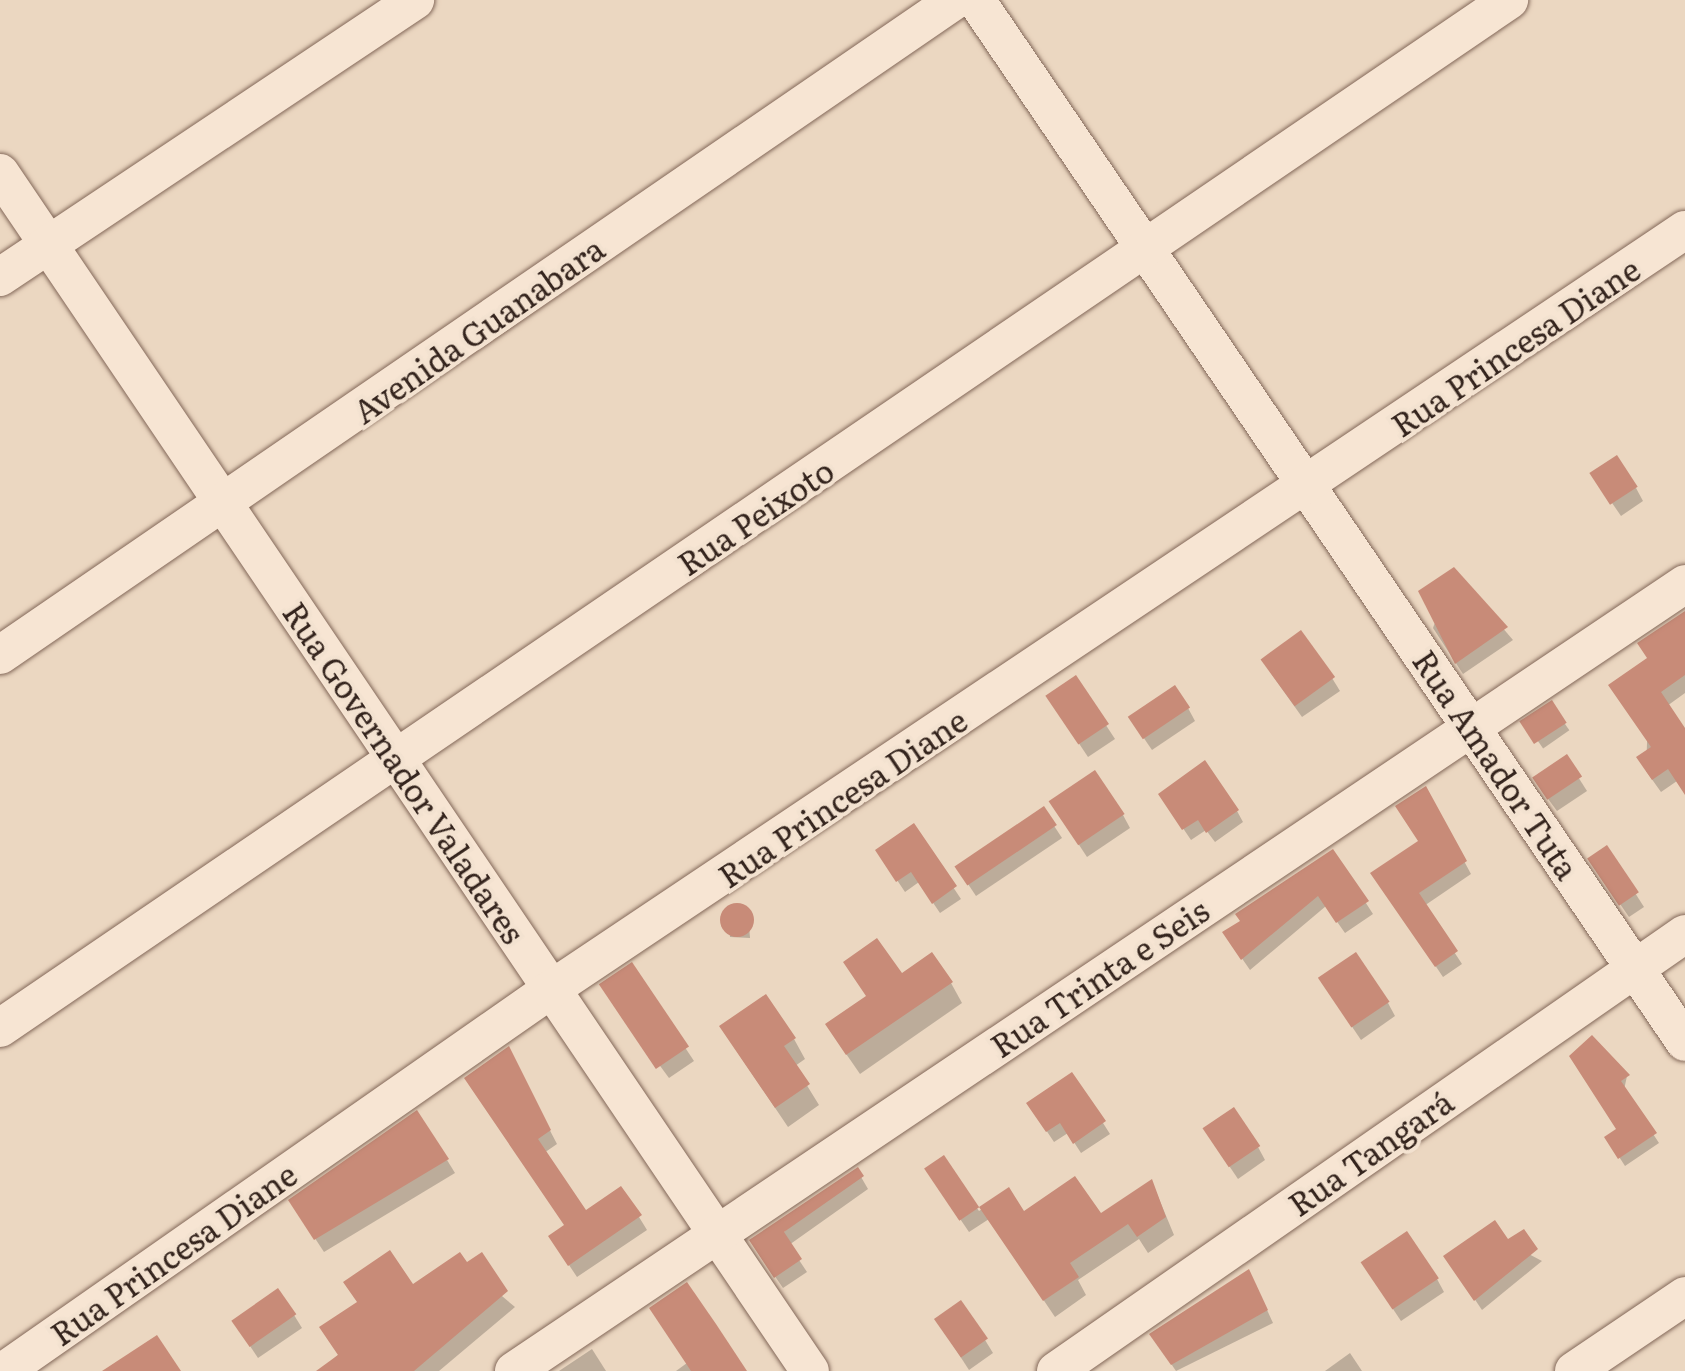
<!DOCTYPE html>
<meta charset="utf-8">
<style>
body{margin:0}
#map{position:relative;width:1685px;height:1371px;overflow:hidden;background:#ebd7c1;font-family:Literata,serif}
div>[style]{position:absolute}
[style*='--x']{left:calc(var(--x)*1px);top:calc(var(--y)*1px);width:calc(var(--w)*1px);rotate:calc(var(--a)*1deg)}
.shadow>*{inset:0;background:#0003;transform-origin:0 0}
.building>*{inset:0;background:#c88b78;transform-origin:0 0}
.round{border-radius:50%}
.roads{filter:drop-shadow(0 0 2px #836859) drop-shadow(0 0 2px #836859)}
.minor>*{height:38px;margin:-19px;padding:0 19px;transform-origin:19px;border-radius:19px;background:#f7e5d3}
span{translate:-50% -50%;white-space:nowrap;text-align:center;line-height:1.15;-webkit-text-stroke:8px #f3e2d0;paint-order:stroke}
.street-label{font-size:32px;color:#34241d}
</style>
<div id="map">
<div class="shadow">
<i style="clip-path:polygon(1601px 487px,1636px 488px,1643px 501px,1621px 516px)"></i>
<i style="clip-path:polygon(1453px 570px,1513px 640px,1463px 674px,1433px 628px)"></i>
<i style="clip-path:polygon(1685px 612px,1685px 693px,1667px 706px,1685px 733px,1685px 793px,1677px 781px,1661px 792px,1646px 771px,1650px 659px)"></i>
<i style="clip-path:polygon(1270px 672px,1332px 678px,1340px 691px,1302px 717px)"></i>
<i style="clip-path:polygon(1075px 678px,1115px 739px,1088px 757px,1056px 709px)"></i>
<i style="left:1551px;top:704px;width:32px;height:32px;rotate:55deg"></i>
<i style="clip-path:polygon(1188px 708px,1195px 721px,1152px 750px,1139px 731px)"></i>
<i style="clip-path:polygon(1566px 758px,1587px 791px,1557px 811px,1543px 792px)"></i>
<i style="clip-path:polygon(1425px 789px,1471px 874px,1424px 906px,1462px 964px,1443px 977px,1381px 885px,1421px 842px)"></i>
<i style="clip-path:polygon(1168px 806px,1237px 811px,1243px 822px,1215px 842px,1206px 830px,1191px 840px)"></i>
<i style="clip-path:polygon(1043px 809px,1062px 838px,976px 896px,964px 878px)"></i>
<i style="clip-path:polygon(1123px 815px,1130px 828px,1087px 857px,1060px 816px)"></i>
<i style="clip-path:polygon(913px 827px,961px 899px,940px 913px,919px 882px,905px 892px,885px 862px)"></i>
<i style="clip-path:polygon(1607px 849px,1644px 907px,1629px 917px,1598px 872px)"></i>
<i style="clip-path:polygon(1333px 852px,1373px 914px,1345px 933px,1326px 906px,1250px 970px,1232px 944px)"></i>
<i style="clip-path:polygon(728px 909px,748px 911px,750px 938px,730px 937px)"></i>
<i style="clip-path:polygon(631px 966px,694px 1061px,669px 1078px,610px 998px)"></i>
<i style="clip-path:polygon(901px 977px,951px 983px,962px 1003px,860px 1074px,840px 1045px)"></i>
<i style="clip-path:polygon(1328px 991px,1388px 1003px,1395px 1016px,1361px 1040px)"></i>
<i style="clip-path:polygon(794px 1039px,805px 1059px,795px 1066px,819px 1105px,788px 1127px,734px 1047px)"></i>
<i style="clip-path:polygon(508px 1050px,557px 1144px,544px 1153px,585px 1214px,639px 1217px,647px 1230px,577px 1277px,559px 1250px,566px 1227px)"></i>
<i style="clip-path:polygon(1577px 1066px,1627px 1076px,1624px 1090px,1659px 1143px,1625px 1166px,1607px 1138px,1619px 1130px)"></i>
<i style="clip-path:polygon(1036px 1115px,1103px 1123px,1110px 1134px,1081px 1153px,1068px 1133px,1054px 1142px)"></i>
<i style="clip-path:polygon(1213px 1142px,1258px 1147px,1265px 1160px,1238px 1179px)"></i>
<i style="clip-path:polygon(943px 1159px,979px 1211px,1008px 1191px,1024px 1214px,1100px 1217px,1152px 1182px,1174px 1235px,1148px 1253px,1139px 1239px,1078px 1280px,1086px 1295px,1055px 1317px,989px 1219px,969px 1232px,935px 1182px)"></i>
<i style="clip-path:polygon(447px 1160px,455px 1173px,324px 1252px,299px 1214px)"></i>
<i style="clip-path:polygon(857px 1170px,868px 1189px,789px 1245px,807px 1272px,783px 1288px,759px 1253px)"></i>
<i style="clip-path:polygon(1508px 1243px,1542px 1261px,1482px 1310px,1453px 1267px)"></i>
<i style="clip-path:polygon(466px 1266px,515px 1307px,439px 1371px,320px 1371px,412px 1288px)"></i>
<i style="clip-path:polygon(1371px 1276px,1437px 1279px,1444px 1292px,1401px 1321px)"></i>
<i style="clip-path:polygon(1255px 1284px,1273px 1323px,1176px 1371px,1159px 1346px)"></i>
<i style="clip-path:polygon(294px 1315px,302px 1328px,258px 1358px,242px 1334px)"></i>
<i style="clip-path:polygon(945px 1333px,985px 1340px,993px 1353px,969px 1370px)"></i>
<i style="clip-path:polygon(592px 1349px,606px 1371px,559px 1371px)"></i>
<i style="clip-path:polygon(1350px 1353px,1362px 1371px,1325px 1371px)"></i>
<i style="clip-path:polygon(687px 1363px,744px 1371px,676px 1371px)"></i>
</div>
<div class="building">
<i style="left:1617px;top:455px;width:38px;height:33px;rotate:57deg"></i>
<i style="clip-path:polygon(1454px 567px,1508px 627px,1455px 664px,1418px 591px)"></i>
<i style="clip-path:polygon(1685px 611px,1685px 675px,1661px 692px,1685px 728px,1685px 795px,1668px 769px,1652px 780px,1636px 757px,1651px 747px,1608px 685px,1647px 658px,1637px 643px)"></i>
<i style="left:1301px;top:630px;width:58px;height:50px;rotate:54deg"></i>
<i style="left:1076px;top:675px;width:59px;height:37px;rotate:56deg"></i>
<i style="left:1175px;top:685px;width:27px;height:57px;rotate:56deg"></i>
<i style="left:1552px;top:700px;width:27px;height:39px;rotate:57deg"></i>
<i style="left:1567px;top:754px;width:27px;height:42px;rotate:56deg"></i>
<i style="clip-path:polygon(1205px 760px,1239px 810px,1206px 833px,1198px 820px,1182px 830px,1158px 794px)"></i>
<i style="left:1095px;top:770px;width:53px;height:56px;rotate:56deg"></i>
<i style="clip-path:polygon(1426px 786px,1467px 861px,1419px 893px,1458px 951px,1435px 967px,1370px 873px,1418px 841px,1395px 806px)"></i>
<i style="left:1044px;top:806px;width:23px;height:108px;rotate:56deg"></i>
<i style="clip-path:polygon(914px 823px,957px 886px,932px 904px,911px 872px,896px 882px,875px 850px)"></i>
<i style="left:1607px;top:845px;width:57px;height:24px;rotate:56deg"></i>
<i style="clip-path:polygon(1333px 849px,1369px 901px,1336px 923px,1318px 896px,1241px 960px,1222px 932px,1240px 921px,1235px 914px)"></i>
<i class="round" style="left:720px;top:903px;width:34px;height:34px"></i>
<i style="clip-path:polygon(877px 938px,902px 973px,932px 952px,953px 982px,846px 1055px,825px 1024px,866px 996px,843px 962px)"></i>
<i style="left:1356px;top:952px;width:60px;height:46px;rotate:56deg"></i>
<i style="left:632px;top:962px;width:102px;height:40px;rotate:56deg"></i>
<i style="clip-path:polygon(766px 994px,796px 1038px,784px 1046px,810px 1084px,775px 1108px,719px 1026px)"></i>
<i style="clip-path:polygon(1592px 1035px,1630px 1075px,1621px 1081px,1657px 1133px,1618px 1159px,1604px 1137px,1616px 1129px,1569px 1056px)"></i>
<i style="clip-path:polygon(509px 1046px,551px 1130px,538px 1139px,586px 1210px,621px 1186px,642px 1215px,568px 1266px,548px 1236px,564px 1225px,464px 1078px)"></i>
<i style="clip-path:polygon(1072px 1072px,1106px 1121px,1073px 1144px,1060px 1123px,1046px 1132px,1026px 1103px)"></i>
<i style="left:1234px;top:1107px;width:47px;height:38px;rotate:56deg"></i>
<i style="clip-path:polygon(417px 1110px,449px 1159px,314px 1240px,288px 1200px)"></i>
<i style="left:944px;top:1155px;width:63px;height:24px;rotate:56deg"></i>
<i style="clip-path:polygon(858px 1167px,864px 1176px,784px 1232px,802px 1259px,774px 1278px,749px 1240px)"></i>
<i style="clip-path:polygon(1075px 1176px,1101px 1213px,1152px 1179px,1166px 1217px,1137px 1237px,1128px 1224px,1070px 1263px,1079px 1277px,1043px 1301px,979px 1207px,1009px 1187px,1024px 1211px)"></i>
<i style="clip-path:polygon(1495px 1220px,1508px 1239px,1524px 1229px,1538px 1249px,1474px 1301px,1443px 1256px)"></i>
<i style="left:1407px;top:1231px;width:57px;height:56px;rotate:56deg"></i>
<i style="clip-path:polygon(390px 1250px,413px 1284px,460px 1252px,467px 1262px,482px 1252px,508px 1291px,414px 1371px,316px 1371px,338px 1355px,319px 1327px,357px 1302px,343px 1282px)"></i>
<i style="clip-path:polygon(1249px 1269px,1268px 1310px,1171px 1365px,1149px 1334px)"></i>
<i style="clip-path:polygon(687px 1282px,716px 1324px,747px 1371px,691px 1371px,649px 1308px)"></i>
<i style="left:278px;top:1288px;width:32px;height:57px;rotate:55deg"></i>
<i style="left:961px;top:1300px;width:47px;height:33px;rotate:55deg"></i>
<i style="clip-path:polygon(157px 1335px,181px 1371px,102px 1371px)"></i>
</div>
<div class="roads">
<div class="minor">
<i style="--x:976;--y:0;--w:1260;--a:55.77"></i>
<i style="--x:0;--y:173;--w:1446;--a:55.94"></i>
<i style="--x:0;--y:277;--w:499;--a:-33.7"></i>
<i style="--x:0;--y:655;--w:1158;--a:-34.44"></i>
<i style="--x:0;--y:1028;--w:1826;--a:-34.26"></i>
<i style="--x:4;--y:1371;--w:666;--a:-34.91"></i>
<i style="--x:550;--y:990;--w:1366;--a:-33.81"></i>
<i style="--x:514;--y:1371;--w:1411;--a:-33.9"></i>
<i style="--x:1056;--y:1371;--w:766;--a:-34.79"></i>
<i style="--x:1574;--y:1371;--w:134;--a:-34"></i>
</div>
</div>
<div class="street-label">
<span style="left:478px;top:329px;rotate:-35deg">Avenida Guanabara</span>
<span style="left:1515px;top:346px;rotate:-34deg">Rua Princesa Diane</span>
<span style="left:755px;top:516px;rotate:-34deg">Rua Peixoto</span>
<span style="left:1497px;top:764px;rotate:56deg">Rua Amador Tuta</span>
<span style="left:405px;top:772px;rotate:56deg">Rua Governador Valadares</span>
<span style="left:842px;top:797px;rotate:-34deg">Rua Princesa Diane</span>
<span style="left:1099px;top:977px;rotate:-34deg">Rua Trinta e Seis</span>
<span style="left:1370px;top:1152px;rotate:-35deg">Rua Tangará</span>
<span style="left:173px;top:1253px;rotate:-35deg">Rua Princesa Diane</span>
</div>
</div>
